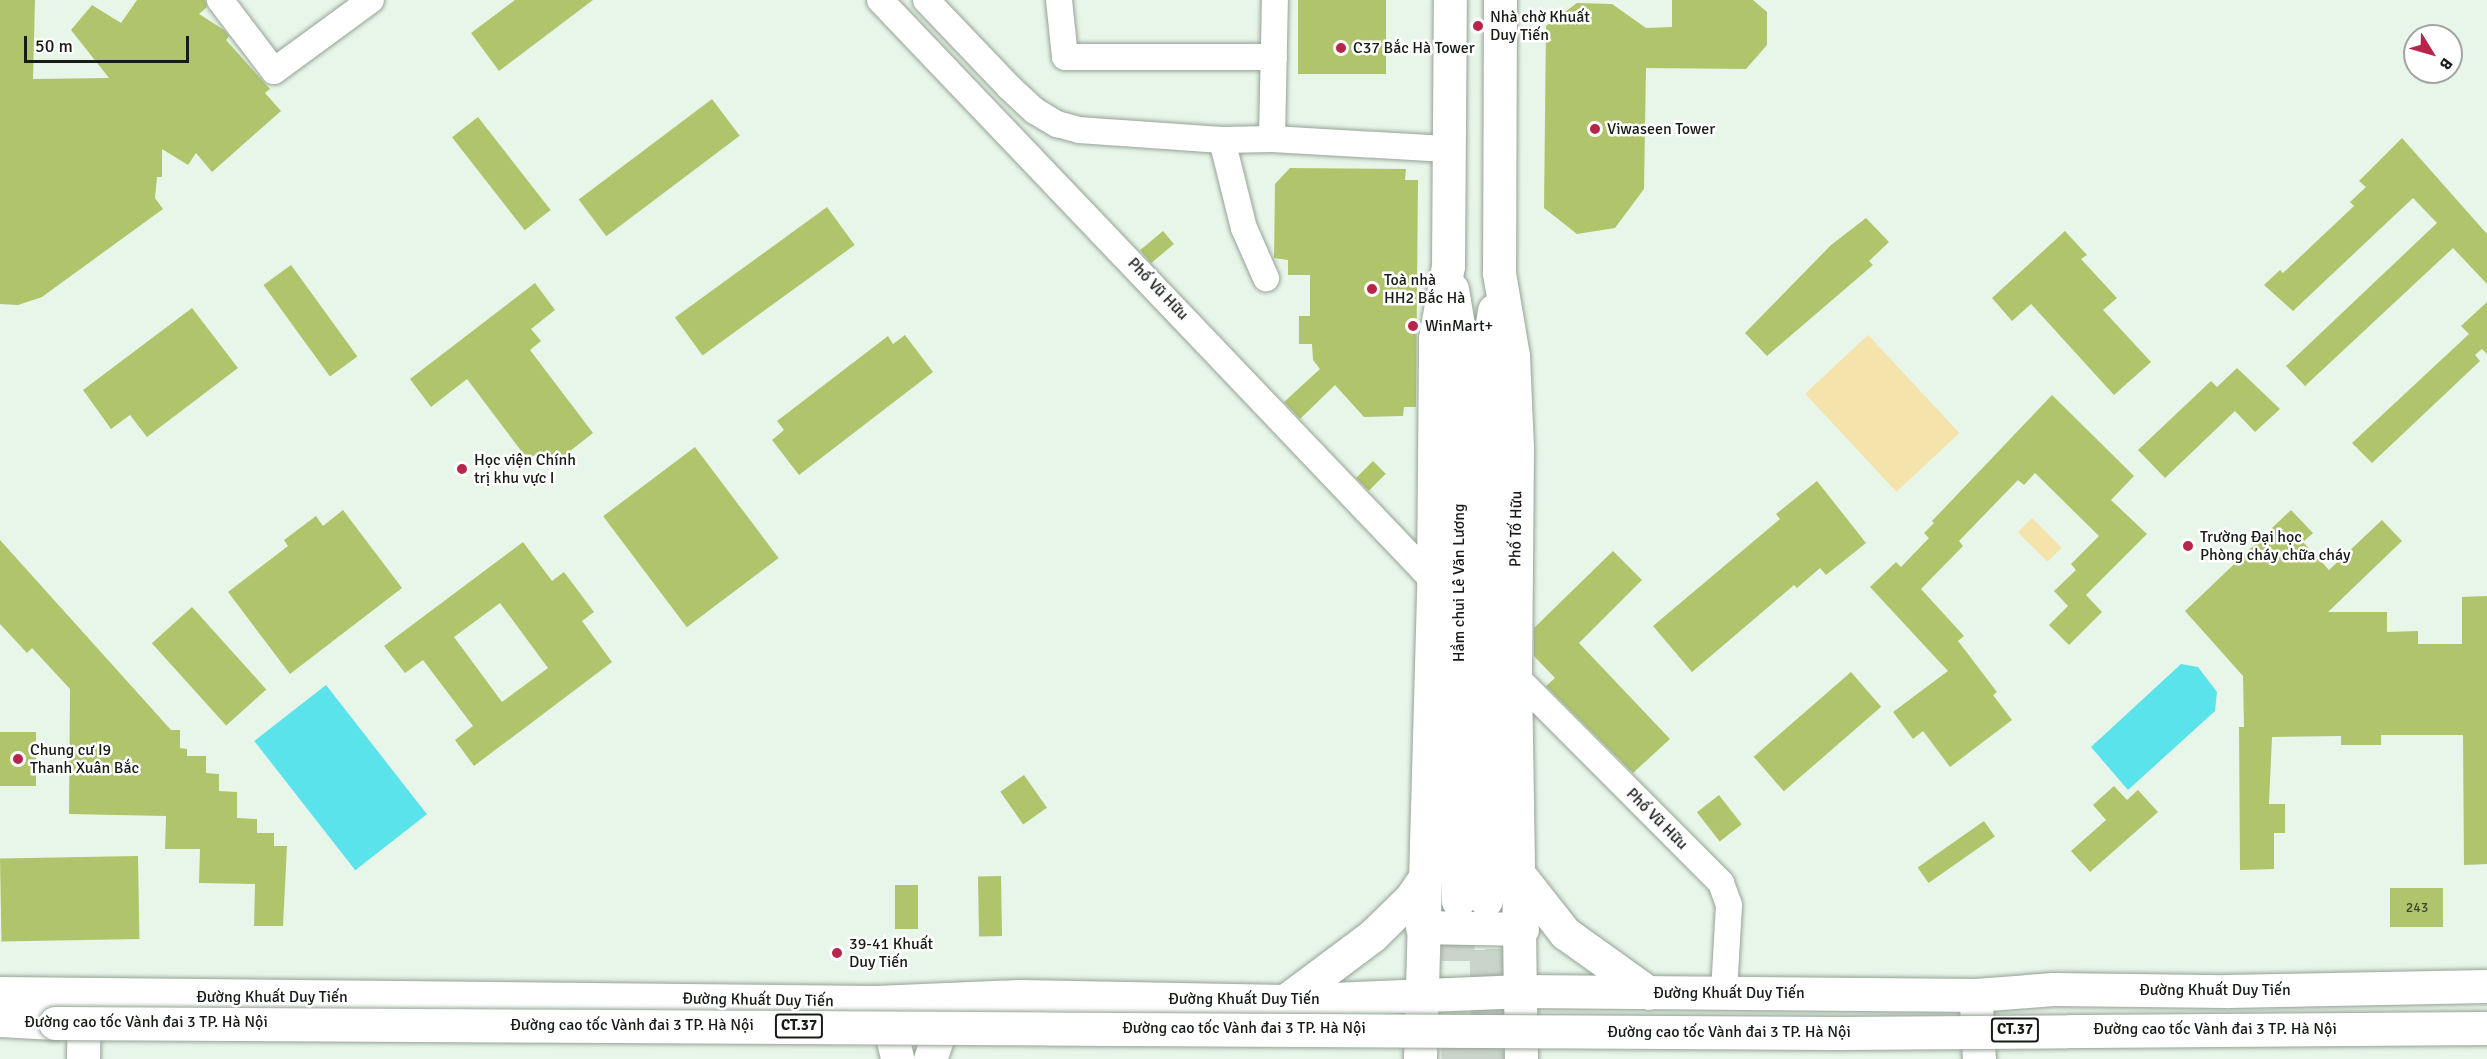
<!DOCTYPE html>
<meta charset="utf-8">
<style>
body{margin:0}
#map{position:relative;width:2487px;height:1059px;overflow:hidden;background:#e8f6e9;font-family:Signika,sans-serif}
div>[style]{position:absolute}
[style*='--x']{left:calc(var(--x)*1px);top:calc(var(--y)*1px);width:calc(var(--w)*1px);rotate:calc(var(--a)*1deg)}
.green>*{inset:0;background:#f4e3aa;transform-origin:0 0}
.water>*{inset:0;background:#5ae3ea;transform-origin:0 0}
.building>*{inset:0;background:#b0c56b;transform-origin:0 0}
.primary-tunnel>*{height:33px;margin-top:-16.5px;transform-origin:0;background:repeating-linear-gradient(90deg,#c9d5ca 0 33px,transparent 0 49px)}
.roads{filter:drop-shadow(0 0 2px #95a296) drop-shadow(0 0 2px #95a296)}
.street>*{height:26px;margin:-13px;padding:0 13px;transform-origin:13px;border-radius:13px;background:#fff}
.primary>*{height:33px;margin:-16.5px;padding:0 16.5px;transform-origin:16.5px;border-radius:16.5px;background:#fff}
.highway>*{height:33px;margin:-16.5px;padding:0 16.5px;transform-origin:16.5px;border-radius:16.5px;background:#fff}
.bridges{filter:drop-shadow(0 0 2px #95a296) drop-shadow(0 0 2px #95a296)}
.highway-bridge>*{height:33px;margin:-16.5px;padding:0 16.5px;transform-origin:16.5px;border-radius:16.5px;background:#fff}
.dots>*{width:16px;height:16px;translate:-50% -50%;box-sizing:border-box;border:3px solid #fff;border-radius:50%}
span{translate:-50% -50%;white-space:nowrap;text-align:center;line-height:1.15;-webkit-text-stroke:5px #fff;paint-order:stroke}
.number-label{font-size:14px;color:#3d462c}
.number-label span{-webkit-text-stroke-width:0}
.shield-label span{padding:2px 4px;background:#fff;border:2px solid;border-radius:4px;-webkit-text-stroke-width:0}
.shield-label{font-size:15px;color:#171c17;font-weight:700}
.poi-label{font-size:16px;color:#171c17}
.left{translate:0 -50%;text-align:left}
.street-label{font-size:16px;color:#171c17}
.north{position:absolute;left:2403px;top:24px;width:60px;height:60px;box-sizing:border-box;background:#fff;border:2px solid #a2a4a2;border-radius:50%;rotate:127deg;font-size:16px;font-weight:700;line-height:24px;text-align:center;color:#171c17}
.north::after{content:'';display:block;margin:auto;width:21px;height:27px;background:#b7264a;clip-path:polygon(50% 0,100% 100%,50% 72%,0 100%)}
.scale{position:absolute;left:24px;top:36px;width:165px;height:27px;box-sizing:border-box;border:3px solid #171c17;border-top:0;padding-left:8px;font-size:18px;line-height:21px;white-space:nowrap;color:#171c17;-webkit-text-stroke:4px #fff;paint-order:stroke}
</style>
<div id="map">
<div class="green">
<i style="left:1868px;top:335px;width:134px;height:86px;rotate:47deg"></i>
<i style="left:2032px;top:518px;width:42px;height:20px;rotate:45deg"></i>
</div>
<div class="water">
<i style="clip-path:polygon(2181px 664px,2198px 667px,2217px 692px,2215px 711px,2128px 790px,2091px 747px)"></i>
<i style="left:326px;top:685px;width:164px;height:91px;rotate:52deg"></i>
</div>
<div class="building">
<i style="clip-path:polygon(0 0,35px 0,33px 79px,109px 78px,71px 30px,92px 5px,121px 23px,137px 0,205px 0,207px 7px,199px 14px,224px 30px,229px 36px,226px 40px,270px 89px,265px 93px,281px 111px,212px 172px,196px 153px,188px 165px,162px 149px,162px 177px,157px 177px,155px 198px,163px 209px,42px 297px,18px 305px,0 304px)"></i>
<i style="clip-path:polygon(515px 0,593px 0,499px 71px,471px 33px)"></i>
<i style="left:1298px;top:0;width:88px;height:74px"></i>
<i style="clip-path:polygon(1672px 0,1753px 0,1767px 12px,1767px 45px,1746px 69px,1646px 68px,1644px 189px,1615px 228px,1577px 234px,1544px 208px,1546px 26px,1577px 3px,1612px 4px,1646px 28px,1672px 27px)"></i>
<i style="left:712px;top:99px;width:46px;height:167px;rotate:53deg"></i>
<i style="left:478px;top:117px;width:118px;height:33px;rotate:52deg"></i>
<i style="clip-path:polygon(2402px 138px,2487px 234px,2487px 284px,2453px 248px,2305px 386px,2286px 366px,2437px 223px,2413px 198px,2293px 311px,2264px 285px,2280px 270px,2283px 273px,2354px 206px,2350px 202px,2366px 187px,2359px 181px)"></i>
<i style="clip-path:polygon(1290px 168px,1406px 169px,1405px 180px,1418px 180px,1416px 407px,1404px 407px,1403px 416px,1364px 417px,1335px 385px,1300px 419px,1284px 402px,1320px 369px,1313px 360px,1312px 344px,1299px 344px,1299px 316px,1310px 316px,1310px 275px,1288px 275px,1288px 260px,1274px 258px,1275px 184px)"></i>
<i style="left:827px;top:207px;width:47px;height:188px;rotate:54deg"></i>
<i style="clip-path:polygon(1866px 218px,1889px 242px,1869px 261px,1873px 265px,1767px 356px,1745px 333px,1831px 245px)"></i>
<i style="left:1163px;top:231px;width:17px;height:30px;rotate:50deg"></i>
<i style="clip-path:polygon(2065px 231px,2087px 255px,2081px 259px,2117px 298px,2103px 310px,2151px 362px,2114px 395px,2031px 304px,2012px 321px,1992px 298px)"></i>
<i style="left:291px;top:265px;width:113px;height:34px;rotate:54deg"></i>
<i style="clip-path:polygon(535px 283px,555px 310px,531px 329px,541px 341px,530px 350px,593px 433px,551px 466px,540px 451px,528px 460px,467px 379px,431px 407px,410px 379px)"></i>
<i style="clip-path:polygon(2487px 302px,2487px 354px,2482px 349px,2475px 355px,2480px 361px,2372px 463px,2352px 443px,2469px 334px,2461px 326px)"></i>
<i style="clip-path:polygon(192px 308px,238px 368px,147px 437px,130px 415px,111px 429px,83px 390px)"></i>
<i style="clip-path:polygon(905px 335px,933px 372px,799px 475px,772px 440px,784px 430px,777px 421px,888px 336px,893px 344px)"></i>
<i style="clip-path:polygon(2237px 368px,2280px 409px,2255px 432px,2235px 411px,2165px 478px,2138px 450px,2211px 381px,2217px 387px)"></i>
<i style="clip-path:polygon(2052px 395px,2134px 476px,2111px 500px,2147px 534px,2086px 595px,2102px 612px,2069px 645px,2049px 625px,2068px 606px,2054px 591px,2076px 570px,2071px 564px,2099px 536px,2035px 473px,2024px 485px,2018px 480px,1959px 541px,1963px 546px,1921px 589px,1964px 636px,1958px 641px,1997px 692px,1993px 695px,2012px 720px,1950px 767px,1923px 731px,1913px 739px,1893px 712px,1948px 671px,1870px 587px,1896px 562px,1901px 567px,1929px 538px,1924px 533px,1934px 523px,1932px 521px)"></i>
<i style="left:695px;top:447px;width:139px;height:115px;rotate:53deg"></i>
<i style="left:1373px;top:461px;width:18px;height:24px;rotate:45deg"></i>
<i style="clip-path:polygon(1817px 481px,1866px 543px,1826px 575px,1820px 568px,1797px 588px,1794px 585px,1692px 672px,1653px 626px,1780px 519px,1776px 514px)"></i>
<i style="clip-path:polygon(343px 510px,402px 588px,290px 674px,228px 592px,288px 546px,284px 540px,316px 516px,323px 526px)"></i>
<i style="clip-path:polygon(2291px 510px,2313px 533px,2303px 542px,2329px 570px,2382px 520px,2402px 541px,2328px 612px,2387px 612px,2387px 632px,2418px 631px,2418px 644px,2462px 644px,2462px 597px,2487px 596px,2487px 864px,2464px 865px,2463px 735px,2381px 735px,2381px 745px,2341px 745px,2341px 736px,2272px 737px,2269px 804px,2285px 804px,2285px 833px,2274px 833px,2274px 869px,2240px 870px,2239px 727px,2244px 727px,2243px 676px,2185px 611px)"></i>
<i style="clip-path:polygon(0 540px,171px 730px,180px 730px,180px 748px,187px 749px,187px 756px,206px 756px,206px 773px,219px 774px,219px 791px,237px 792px,237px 818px,257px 819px,257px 833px,274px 833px,274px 846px,287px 846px,283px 926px,254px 926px,255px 884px,199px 883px,200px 849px,165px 849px,166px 816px,69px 814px,70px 689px,32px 648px,27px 653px,0 624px)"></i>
<i style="clip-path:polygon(evenodd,523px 542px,552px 581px,564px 572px,594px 612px,582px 621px,612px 662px,474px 766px,455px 740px,473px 726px,423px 660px,405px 673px,384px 646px,523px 542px,500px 603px,548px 668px,502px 702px,454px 637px,500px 603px)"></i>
<i style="clip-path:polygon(1613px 551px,1642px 580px,1579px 643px,1670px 739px,1633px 773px,1546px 686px,1555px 678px,1534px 656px,1534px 628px)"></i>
<i style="left:192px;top:607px;width:111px;height:54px;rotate:48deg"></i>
<i style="left:1851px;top:672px;width:46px;height:129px;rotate:49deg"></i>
<i style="left:0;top:732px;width:36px;height:54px"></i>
<i style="left:1024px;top:775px;width:40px;height:29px;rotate:55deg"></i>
<i style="clip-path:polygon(2114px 786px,2127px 800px,2138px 790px,2158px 812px,2090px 872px,2071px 851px,2106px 820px,2093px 805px)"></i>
<i style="left:1719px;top:795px;width:37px;height:28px;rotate:52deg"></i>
<i style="left:1984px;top:821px;width:19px;height:81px;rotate:55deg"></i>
<i style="left:138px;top:856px;width:83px;height:138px;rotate:89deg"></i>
<i style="left:1001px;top:876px;width:60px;height:23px;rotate:89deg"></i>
<i style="left:895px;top:885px;width:23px;height:44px"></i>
<i style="left:2443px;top:888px;width:39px;height:53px;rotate:90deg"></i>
</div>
<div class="primary-tunnel">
<i style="--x:1486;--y:900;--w:159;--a:89.6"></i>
<i style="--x:1458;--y:1059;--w:158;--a:-90"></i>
</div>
<div class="roads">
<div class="street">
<i style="--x:220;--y:0;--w:89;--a:52.7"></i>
<i style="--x:274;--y:71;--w:120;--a:-36.2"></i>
<i style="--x:880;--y:0;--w:801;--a:46.37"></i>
<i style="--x:926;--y:0;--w:120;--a:46.3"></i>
<i style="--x:1009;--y:87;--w:35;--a:43"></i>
<i style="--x:1035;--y:111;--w:26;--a:31"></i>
<i style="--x:1057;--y:124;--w:23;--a:15"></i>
<i style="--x:1079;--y:130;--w:143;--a:4"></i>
<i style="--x:1222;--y:140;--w:50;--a:-1.1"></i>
<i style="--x:1272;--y:139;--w:175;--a:3.3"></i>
<i style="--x:1059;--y:0;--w:57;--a:84"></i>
<i style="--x:1065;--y:57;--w:209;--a:0"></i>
<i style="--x:1272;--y:139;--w:139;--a:-88.8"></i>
<i style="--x:1222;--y:140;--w:91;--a:76"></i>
<i style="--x:1244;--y:228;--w:55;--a:66.3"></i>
<i style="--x:1515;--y:676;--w:292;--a:45.1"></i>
<i style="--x:1721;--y:883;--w:23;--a:70"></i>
<i style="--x:1729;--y:905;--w:88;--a:93.3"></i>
</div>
<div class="primary">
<i style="--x:1500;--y:0;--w:273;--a:90.2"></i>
<i style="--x:1499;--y:273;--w:84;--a:80.4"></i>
<i style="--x:1513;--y:356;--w:93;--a:87.5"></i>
<i style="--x:1517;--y:449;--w:227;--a:90.5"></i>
<i style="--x:1515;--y:676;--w:383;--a:89.1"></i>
<i style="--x:1452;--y:289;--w:49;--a:80.5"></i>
<i style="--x:1460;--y:337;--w:564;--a:90.2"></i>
<i style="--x:1517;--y:872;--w:78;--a:51.8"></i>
<i style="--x:1565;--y:933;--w:103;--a:35.5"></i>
<i style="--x:1486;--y:900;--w:564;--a:-89.59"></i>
<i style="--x:1490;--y:336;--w:26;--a:-81"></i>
<i style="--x:1422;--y:927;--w:100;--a:1.1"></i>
<i style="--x:0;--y:993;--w:876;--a:0.59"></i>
<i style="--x:876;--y:1002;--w:144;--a:-2.4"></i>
<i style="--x:1020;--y:996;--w:265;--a:1.1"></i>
<i style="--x:1285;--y:1001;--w:238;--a:-2.4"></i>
<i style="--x:1523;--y:991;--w:453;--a:0.5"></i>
<i style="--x:1976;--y:995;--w:77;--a:-4.5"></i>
<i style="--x:2053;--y:989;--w:174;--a:0.7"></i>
<i style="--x:2227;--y:991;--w:260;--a:-1.1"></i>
<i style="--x:1285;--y:1001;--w:109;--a:-36.8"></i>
<i style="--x:1372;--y:936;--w:54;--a:-44.3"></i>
<i style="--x:1411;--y:898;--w:27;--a:-56"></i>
<i style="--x:1976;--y:1004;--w:55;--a:86.9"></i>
<i style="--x:878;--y:1005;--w:21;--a:59"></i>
<i style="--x:889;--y:1023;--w:37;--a:77"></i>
<i style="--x:83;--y:1059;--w:63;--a:-89.1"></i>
<i style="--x:930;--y:1059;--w:60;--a:-70.7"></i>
<i style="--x:1420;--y:1059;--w:479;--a:-88.4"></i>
<i style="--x:1433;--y:580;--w:242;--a:-89.5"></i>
<i style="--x:1435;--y:338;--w:73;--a:-79.8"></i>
<i style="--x:1448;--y:266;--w:266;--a:-89.6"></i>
</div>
<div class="highway">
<i style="--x:0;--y:1020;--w:55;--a:3.1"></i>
</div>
</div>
<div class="bridges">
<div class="highway-bridge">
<i style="--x:55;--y:1023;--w:1783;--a:0.32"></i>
<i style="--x:1838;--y:1033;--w:649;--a:-0.44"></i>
</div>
</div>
<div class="dots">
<i style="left:1478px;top:26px;background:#b7264a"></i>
<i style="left:1341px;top:48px;background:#b7264a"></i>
<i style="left:1595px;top:129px;background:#b7264a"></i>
<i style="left:1372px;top:289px;background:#b7264a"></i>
<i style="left:1413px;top:326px;background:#b7264a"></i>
<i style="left:462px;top:469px;background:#b7264a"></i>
<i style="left:2188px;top:546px;background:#b7264a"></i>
<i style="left:18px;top:759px;background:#b7264a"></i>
<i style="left:837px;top:953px;background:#b7264a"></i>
</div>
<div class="number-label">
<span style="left:2417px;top:908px">243</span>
</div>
<div class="shield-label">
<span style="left:799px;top:1026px">CT.37</span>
<span style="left:2015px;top:1030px">CT.37</span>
</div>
<div class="poi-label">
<span class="left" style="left:1490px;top:26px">Nhà chờ Khuất<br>Duy Tiến</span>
<span class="left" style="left:1353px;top:48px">C37 Bắc Hà Tower</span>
<span class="left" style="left:1607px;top:129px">Viwaseen Tower</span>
<span class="left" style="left:1384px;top:289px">Toà nhà<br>HH2 Bắc Hà</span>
<span class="left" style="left:1425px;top:326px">WinMart+</span>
<span class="left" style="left:474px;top:469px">Học viện Chính<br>trị khu vực I</span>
<span class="left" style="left:2200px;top:546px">Trường Đại học<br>Phòng cháy chữa cháy</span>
<span class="left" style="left:30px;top:759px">Chung cư I9<br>Thanh Xuân Bắc</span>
<span class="left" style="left:849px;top:953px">39-41 Khuất<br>Duy Tiến</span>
</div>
<div class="street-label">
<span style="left:1158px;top:289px;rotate:46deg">Phố Vũ Hữu</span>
<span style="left:1516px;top:529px;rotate:-89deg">Phố Tố Hữu</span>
<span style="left:1459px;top:583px;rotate:-90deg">Hầm chui Lê Văn Lương</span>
<span style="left:1657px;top:819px;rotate:45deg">Phố Vũ Hữu</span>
<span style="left:2215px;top:990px">Đường Khuất Duy Tiến</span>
<span style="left:1729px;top:993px">Đường Khuất Duy Tiến</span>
<span style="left:272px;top:997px">Đường Khuất Duy Tiến</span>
<span style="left:1244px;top:999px">Đường Khuất Duy Tiến</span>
<span style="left:758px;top:1000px;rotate:1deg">Đường Khuất Duy Tiến</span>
<span style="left:146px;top:1022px">Đường cao tốc Vành đai 3 TP. Hà Nội</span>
<span style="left:632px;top:1025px">Đường cao tốc Vành đai 3 TP. Hà Nội</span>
<span style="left:1244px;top:1028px">Đường cao tốc Vành đai 3 TP. Hà Nội</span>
<span style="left:2215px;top:1029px">Đường cao tốc Vành đai 3 TP. Hà Nội</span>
<span style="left:1729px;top:1032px">Đường cao tốc Vành đai 3 TP. Hà Nội</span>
</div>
<div class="north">B</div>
<div class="scale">50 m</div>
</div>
